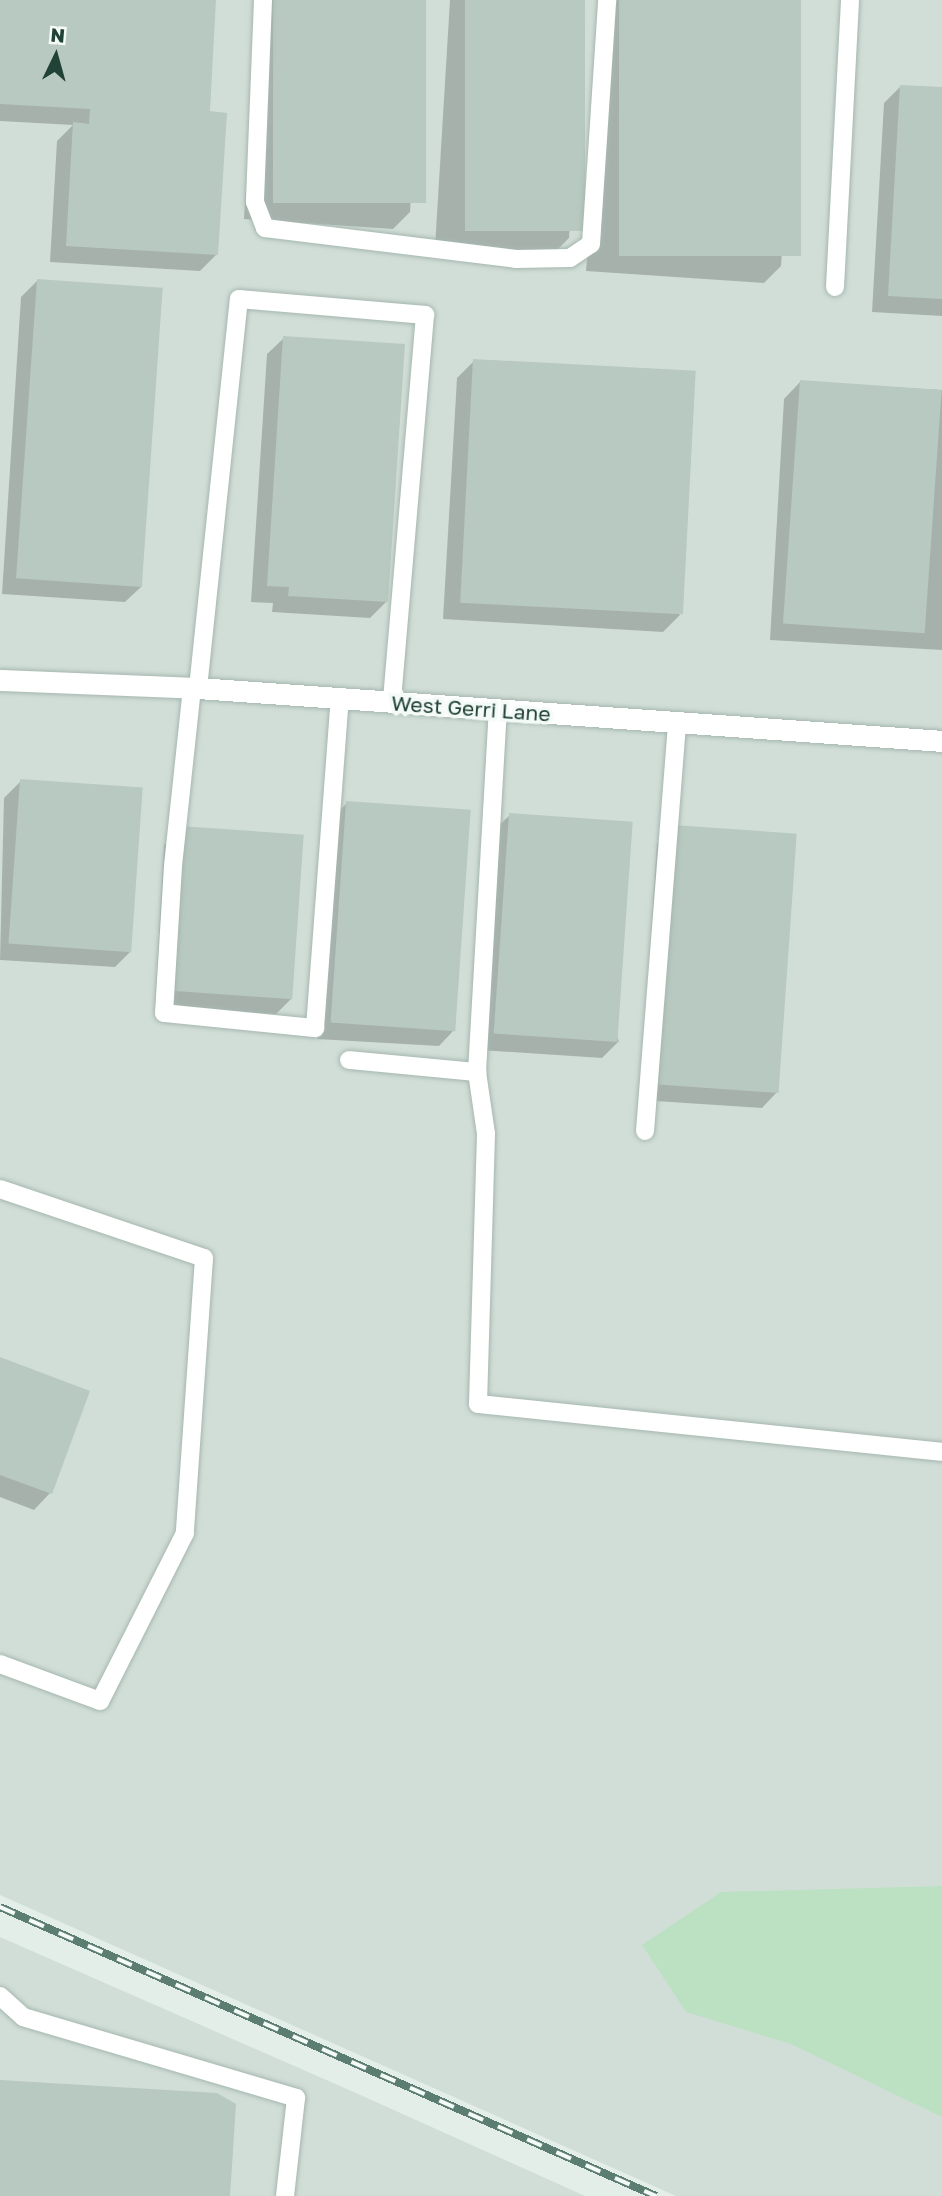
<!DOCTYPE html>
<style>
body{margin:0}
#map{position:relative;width:942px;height:2196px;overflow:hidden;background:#e3eee9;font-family:"Golos Text",sans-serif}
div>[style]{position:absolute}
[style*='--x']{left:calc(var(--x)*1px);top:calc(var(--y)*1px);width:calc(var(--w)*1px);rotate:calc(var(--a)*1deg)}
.built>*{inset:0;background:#d1ded7}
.green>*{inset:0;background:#bbe1c2}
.shadow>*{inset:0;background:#0003}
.building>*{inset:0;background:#b8c9c1;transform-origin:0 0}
.roads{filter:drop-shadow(0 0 2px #a5b7b0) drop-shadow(0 0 2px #a5b7b0)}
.lane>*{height:18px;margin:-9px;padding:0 9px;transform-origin:9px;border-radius:9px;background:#fff}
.street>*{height:21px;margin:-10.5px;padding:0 10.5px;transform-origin:10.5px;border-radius:10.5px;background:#fff}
.rail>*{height:8px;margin-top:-4px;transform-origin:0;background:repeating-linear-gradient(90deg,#f4faf7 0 16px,#5c7d72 0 32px);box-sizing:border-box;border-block:2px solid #5c7d72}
span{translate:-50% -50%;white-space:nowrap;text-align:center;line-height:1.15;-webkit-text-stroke:7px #f4faf7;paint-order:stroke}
.street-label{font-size:21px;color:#214236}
.north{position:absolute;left:21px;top:21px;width:70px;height:70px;-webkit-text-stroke:5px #f4faf7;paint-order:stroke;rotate:5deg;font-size:19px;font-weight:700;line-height:28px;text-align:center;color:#214236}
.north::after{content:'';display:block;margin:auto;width:24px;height:32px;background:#214236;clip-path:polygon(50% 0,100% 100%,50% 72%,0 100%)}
</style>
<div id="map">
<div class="built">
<i style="clip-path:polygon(0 0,942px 0,942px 2196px,676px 2196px,0 1895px)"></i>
<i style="clip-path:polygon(0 1937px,356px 2093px,585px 2196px,0 2196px)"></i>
</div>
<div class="green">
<i style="clip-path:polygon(942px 1886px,942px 2117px,791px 2044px,686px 2012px,642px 1945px,721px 1892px)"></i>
</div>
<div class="shadow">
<i style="clip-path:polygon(0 0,214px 0,208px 113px,217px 254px,200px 271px,50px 262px,57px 141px,73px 125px,0 121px)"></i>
<i style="clip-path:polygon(258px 0,424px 0,410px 212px,393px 229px,244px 219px)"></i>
<i style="clip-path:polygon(450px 0,583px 0,569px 238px,552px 255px,435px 247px)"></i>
<i style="clip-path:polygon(608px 0,799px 0,781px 266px,764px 283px,586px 271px)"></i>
<i style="clip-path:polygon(901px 86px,942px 89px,942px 316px,872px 312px,884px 103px)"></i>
<i style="clip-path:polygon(38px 280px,142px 586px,125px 602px,2px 594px,21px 297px)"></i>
<i style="clip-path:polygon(284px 338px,386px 602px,370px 618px,272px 612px,273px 603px,251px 602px,267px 354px)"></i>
<i style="clip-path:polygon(474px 361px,680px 615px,663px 632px,443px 619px,457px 378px)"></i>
<i style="clip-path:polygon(800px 382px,942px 390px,942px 650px,770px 640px,784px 399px)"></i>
<i style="clip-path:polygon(21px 781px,131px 951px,115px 967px,0 960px,4px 798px)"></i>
<i style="clip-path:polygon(347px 803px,455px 1029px,439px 1046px,317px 1039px,330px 820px)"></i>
<i style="clip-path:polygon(510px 815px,619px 1041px,602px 1058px,480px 1050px,493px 831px)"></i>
<i style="clip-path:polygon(673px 827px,778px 1091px,762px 1108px,640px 1100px,657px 844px)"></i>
<i style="clip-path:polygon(181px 828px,292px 998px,276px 1014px,155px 1007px,164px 845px)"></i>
<i style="clip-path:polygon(0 1359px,50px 1493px,34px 1510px,0 1497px)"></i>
</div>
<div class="building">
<i style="clip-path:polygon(0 0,216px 0,210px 111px,227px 113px,218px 255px,66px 246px,73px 122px,89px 124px,90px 109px,0 104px)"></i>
<i style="left:273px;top:0;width:153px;height:203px"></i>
<i style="left:465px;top:0;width:120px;height:231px"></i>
<i style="left:619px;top:0;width:182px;height:256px"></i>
<i style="clip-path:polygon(900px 85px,942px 87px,942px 299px,888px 296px)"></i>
<i style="left:37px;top:279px;width:126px;height:300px;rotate:4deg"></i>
<i style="clip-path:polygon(283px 336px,405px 344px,388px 602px,288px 596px,289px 587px,267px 586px)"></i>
<i style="left:473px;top:359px;width:223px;height:244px;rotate:3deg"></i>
<i style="left:800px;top:380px;width:142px;height:244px;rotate:4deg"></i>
<i style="left:20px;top:779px;width:123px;height:165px;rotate:4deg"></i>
<i style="left:346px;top:801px;width:125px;height:222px;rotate:4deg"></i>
<i style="left:509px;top:813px;width:124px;height:221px;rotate:4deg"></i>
<i style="left:673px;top:825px;width:124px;height:260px;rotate:4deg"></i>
<i style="left:180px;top:826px;width:124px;height:165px;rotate:4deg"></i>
<i style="clip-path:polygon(0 1357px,90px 1391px,52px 1494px,0 1475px)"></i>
<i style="clip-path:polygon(0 2080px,217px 2093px,236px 2104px,230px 2196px,0 2196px)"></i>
</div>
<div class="roads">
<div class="lane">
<i style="--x:263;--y:0;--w:202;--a:92.3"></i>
<i style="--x:255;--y:202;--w:28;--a:69"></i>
<i style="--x:265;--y:228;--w:253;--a:7"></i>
<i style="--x:516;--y:259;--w:54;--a:-1.1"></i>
<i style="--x:570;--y:258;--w:25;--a:-34"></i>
<i style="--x:591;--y:244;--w:245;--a:-86.2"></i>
<i style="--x:835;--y:287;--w:287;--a:-87"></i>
<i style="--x:192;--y:688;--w:179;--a:96.1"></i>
<i style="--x:173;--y:866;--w:147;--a:93.5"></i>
<i style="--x:164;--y:1013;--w:152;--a:5.7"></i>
<i style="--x:315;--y:1028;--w:331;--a:-85.7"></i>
<i style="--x:198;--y:688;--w:391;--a:-84"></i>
<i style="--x:239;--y:299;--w:187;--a:4.9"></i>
<i style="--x:425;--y:315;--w:388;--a:94.9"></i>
<i style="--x:349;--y:1060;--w:129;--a:5.4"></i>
<i style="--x:477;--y:1072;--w:363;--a:-86.7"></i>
<i style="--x:477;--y:1072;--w:63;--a:81.7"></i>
<i style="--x:486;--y:1134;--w:270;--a:91.7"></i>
<i style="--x:478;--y:1404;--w:466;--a:5.9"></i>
<i style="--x:645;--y:1131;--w:409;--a:-85.5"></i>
<i style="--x:0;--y:1189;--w:215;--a:18.7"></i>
<i style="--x:204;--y:1258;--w:276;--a:94"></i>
<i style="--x:185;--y:1533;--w:188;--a:116.8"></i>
<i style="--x:100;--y:1701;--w:107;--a:-159.7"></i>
<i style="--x:0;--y:1996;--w:31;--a:42"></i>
<i style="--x:23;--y:2017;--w:285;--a:16.5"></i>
<i style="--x:296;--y:2098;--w:99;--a:96.4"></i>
</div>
<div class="street">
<i style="--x:0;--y:680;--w:198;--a:2.3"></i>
<i style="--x:198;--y:688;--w:746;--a:4.07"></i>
</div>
</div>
<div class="rail">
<i style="--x:0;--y:1907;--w:717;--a:23.78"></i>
</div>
<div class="street-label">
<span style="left:471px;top:708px;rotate:4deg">West Gerri Lane</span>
</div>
<div class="north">N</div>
</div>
